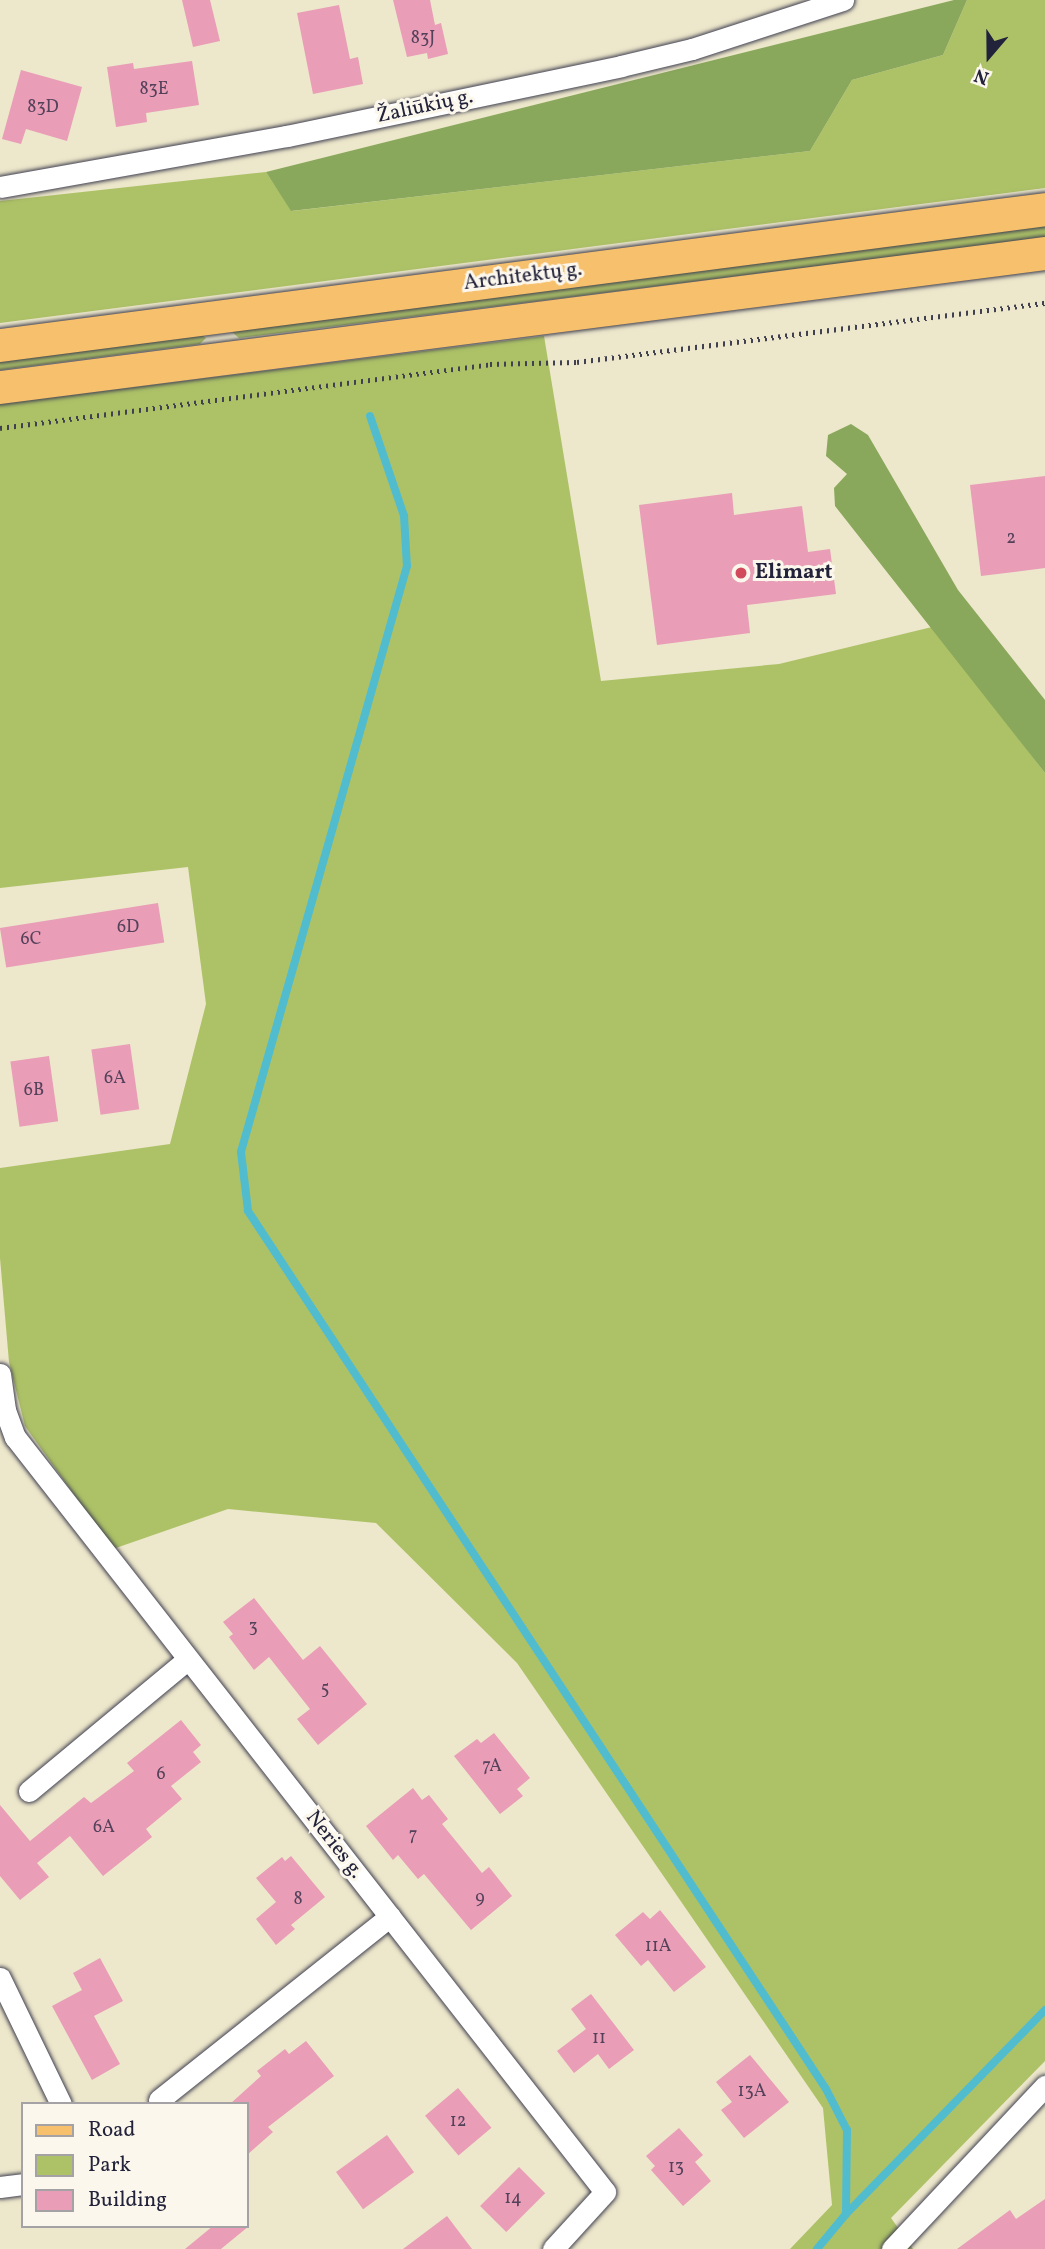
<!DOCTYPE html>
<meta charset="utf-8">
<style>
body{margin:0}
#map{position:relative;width:1045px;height:2249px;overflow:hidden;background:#ede7cb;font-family:Vollkorn,serif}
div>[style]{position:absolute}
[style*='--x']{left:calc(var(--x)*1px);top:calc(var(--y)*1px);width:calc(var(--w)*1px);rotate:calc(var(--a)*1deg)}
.green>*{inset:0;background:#adc267}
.forest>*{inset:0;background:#8aa85c}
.stream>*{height:8px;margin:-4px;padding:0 4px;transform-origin:4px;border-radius:4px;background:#52bccf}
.building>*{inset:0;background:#e99db7;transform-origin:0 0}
.path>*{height:4.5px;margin-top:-2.25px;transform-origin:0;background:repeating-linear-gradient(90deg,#404051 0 2px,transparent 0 7px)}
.roads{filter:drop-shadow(0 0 2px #404051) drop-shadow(0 0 2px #404051)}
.street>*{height:21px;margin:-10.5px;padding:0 10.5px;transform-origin:10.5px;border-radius:10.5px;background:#fff}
.primary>*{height:33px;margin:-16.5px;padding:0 16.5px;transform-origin:16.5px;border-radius:16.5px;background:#f7c06c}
.dots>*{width:19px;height:19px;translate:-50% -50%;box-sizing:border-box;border:4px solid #fbf7ec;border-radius:50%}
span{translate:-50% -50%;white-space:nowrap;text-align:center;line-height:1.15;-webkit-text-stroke:6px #fbf7ec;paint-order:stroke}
.number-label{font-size:18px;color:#54415a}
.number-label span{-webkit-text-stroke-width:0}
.street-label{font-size:21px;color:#22223b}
.poi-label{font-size:21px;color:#22223b;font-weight:700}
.left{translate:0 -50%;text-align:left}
.legend{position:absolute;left:21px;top:2102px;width:228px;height:126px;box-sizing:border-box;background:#fbf7ec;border:2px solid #a4a2a5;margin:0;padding:9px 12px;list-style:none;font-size:21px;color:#22223b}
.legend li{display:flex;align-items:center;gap:14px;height:35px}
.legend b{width:35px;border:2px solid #a4a2a5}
.north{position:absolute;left:954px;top:21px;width:70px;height:70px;-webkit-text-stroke:5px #fbf7ec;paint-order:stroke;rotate:200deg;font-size:19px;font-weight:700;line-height:28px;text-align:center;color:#22223b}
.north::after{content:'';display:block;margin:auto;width:24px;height:32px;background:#22223b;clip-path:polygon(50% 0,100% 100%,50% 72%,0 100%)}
</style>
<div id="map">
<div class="green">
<i style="clip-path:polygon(967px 0,1045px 0,1045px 188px,0 323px,0 201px,266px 172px,292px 211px,810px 151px,852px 80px,943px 55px)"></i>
<i style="clip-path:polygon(1045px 226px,1045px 238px,239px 338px,232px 332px,236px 328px)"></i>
<i style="clip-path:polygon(198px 333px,206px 338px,200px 344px,0 370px,0 359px)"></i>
<i style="clip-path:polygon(544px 336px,601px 681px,779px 664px,932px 627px,1045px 773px,1045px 2061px,891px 2218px,913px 2249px,790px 2249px,832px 2205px,823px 2108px,517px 1663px,376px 1523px,228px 1509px,113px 1549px,25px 1426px,9px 1362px,0 1258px,0 1168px,170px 1144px,206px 1004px,188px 867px,0 888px,0 404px)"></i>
</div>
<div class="forest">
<i style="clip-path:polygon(954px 0,967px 0,943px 55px,852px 80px,810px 151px,291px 211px,266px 172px)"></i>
<i style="clip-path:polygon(851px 424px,868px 435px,958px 590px,1045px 700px,1045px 773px,835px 506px,834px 488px,847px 474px,826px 456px,828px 435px)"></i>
</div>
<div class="stream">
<i style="--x:370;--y:416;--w:106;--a:71.2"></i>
<i style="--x:404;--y:516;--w:50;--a:86.6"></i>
<i style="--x:407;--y:566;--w:609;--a:105.82"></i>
<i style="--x:241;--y:1152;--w:59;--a:83.2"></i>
<i style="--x:248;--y:1211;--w:1051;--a:56.64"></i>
<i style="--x:826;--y:2089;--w:46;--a:62.9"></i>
<i style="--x:847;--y:2130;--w:84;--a:90.7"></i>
<i style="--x:817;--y:2249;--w:45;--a:-50.4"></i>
<i style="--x:846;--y:2214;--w:285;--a:-45.7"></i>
</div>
<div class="building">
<i style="clip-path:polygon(182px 0,210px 0,220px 41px,193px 47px)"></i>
<i style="clip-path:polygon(393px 0,430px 0,435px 25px,441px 23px,448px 54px,428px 59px,427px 53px,407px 57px)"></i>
<i style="clip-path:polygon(339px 5px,350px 59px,358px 57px,363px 84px,313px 94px,297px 13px)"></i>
<i style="clip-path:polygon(192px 61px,199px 105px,146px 113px,147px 122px,116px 127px,107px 67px,133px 63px,134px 69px)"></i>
<i style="clip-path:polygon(21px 70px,82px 87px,67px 141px,26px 129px,21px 144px,2px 139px)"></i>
<i style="clip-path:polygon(1045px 476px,1045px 568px,981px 576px,970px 485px)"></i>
<i style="clip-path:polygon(732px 493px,734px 515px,802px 506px,808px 552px,830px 549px,836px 594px,747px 605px,750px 633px,657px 645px,639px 505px)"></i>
<i style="left:158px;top:903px;width:40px;height:160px;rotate:81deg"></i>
<i style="left:130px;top:1044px;width:66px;height:39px;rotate:82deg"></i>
<i style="left:49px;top:1056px;width:66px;height:39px;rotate:82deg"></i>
<i style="clip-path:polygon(254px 1598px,303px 1660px,320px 1646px,367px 1704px,318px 1745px,297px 1719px,310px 1709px,269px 1657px,254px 1670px,229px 1637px,233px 1634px,223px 1622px)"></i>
<i style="clip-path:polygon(181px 1720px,201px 1745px,193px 1752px,201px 1762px,171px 1786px,182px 1799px,146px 1829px,152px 1837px,103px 1876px,70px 1836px,37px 1863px,49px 1877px,20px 1900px,0 1876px,0 1805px,30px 1841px,84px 1797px,91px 1803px,134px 1771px,127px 1763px)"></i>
<i style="clip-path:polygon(494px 1733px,530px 1778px,517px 1789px,523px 1796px,500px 1814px,454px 1756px,477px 1739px,481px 1743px)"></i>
<i style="clip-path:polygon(413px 1788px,422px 1800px,429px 1795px,448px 1819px,442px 1824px,482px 1873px,489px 1867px,512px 1896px,471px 1930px,424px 1874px,418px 1879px,398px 1855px,393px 1860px,366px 1826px)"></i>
<i style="clip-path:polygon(291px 1856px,325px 1897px,291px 1925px,295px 1929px,276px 1945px,256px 1919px,276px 1902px,256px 1878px,282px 1857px,285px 1861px)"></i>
<i style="clip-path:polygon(660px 1910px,706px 1967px,674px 1992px,648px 1960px,641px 1966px,615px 1935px,643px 1912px,650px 1919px)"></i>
<i style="clip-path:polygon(100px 1958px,123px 2001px,94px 2016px,120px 2064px,92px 2080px,52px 2006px,82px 1990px,73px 1973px)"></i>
<i style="clip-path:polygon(591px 1994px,634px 2050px,609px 2069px,598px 2054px,574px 2073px,557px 2051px,586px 2029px,571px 2009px)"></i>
<i style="clip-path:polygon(306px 2041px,334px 2076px,268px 2127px,273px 2132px,247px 2155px,247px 2104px,230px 2104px,261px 2076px,257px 2071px,285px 2049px,289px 2054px)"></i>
<i style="clip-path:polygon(750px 2055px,789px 2102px,744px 2138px,721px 2110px,732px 2102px,716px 2082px)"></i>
<i style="left:458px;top:2088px;width:52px;height:43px;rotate:50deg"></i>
<i style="clip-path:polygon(679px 2128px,703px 2155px,695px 2162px,711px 2181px,683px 2206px,651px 2170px,655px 2166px,646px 2156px)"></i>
<i style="left:387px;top:2135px;width:46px;height:63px;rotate:54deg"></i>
<i style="left:519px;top:2167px;width:37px;height:55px;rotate:45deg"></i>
<i style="clip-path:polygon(1045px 2199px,1045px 2249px,957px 2249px,1010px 2210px,1016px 2219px)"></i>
<i style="clip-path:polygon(447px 2216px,472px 2249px,403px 2249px)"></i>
<i style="clip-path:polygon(213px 2226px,249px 2226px,221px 2249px,185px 2249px)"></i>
</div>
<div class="path">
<i style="--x:0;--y:428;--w:494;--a:-7.4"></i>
<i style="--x:490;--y:364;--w:87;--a:-1.3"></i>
<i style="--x:577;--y:362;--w:472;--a:-7.2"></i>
</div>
<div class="roads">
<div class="street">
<i style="--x:0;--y:187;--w:291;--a:-10.1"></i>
<i style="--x:287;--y:136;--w:341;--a:-11.8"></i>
<i style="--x:621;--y:66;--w:73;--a:-13.5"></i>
<i style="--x:692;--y:49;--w:159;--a:-18"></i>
<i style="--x:0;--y:1374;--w:36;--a:82"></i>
<i style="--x:5;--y:1410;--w:29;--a:70"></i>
<i style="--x:15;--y:1437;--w:958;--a:51.99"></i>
<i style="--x:605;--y:2192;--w:77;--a:132.4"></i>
<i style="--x:29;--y:1791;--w:205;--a:-39.7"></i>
<i style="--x:0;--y:1978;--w:140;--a:64.2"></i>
<i style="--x:159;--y:2100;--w:295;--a:-38.5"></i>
<i style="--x:0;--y:2187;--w:23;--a:-7"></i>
<i style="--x:892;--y:2249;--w:224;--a:-46.8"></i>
</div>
<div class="primary">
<i style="--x:0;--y:345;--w:1054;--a:-7.41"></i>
<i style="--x:0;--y:387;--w:1054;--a:-7.31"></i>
</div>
</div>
<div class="dots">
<i style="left:741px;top:573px;background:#d1495b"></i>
</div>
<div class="number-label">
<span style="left:423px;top:39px">83J</span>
<span style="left:154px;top:90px">83E</span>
<span style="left:43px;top:108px">83D</span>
<span style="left:1011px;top:539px">2</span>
<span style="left:128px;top:928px">6D</span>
<span style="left:31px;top:940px">6C</span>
<span style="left:115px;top:1079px">6A</span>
<span style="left:34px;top:1091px">6B</span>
<span style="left:253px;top:1628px">3</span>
<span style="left:325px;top:1690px">5</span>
<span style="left:492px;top:1767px">7A</span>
<span style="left:161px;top:1775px">6</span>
<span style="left:104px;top:1828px">6A</span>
<span style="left:413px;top:1836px">7</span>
<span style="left:480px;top:1899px">9</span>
<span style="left:298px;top:1900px">8</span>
<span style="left:658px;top:1947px">11A</span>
<span style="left:599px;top:2039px">11</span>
<span style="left:752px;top:2092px">13A</span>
<span style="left:458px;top:2122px">12</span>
<span style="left:676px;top:2168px">13</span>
<span style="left:513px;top:2199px">14</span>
</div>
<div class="street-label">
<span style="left:425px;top:107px;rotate:-12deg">Žaliūkių g.</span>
<span style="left:523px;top:277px;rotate:-7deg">Architektų g.</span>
<span style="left:334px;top:1845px;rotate:52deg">Neries g.</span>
</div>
<div class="poi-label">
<span class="left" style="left:755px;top:573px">Elimart</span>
</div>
<ul class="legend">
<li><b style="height:9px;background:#f7c06c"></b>Road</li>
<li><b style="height:19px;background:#adc267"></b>Park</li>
<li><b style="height:19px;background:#e99db7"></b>Building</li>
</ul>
<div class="north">N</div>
</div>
